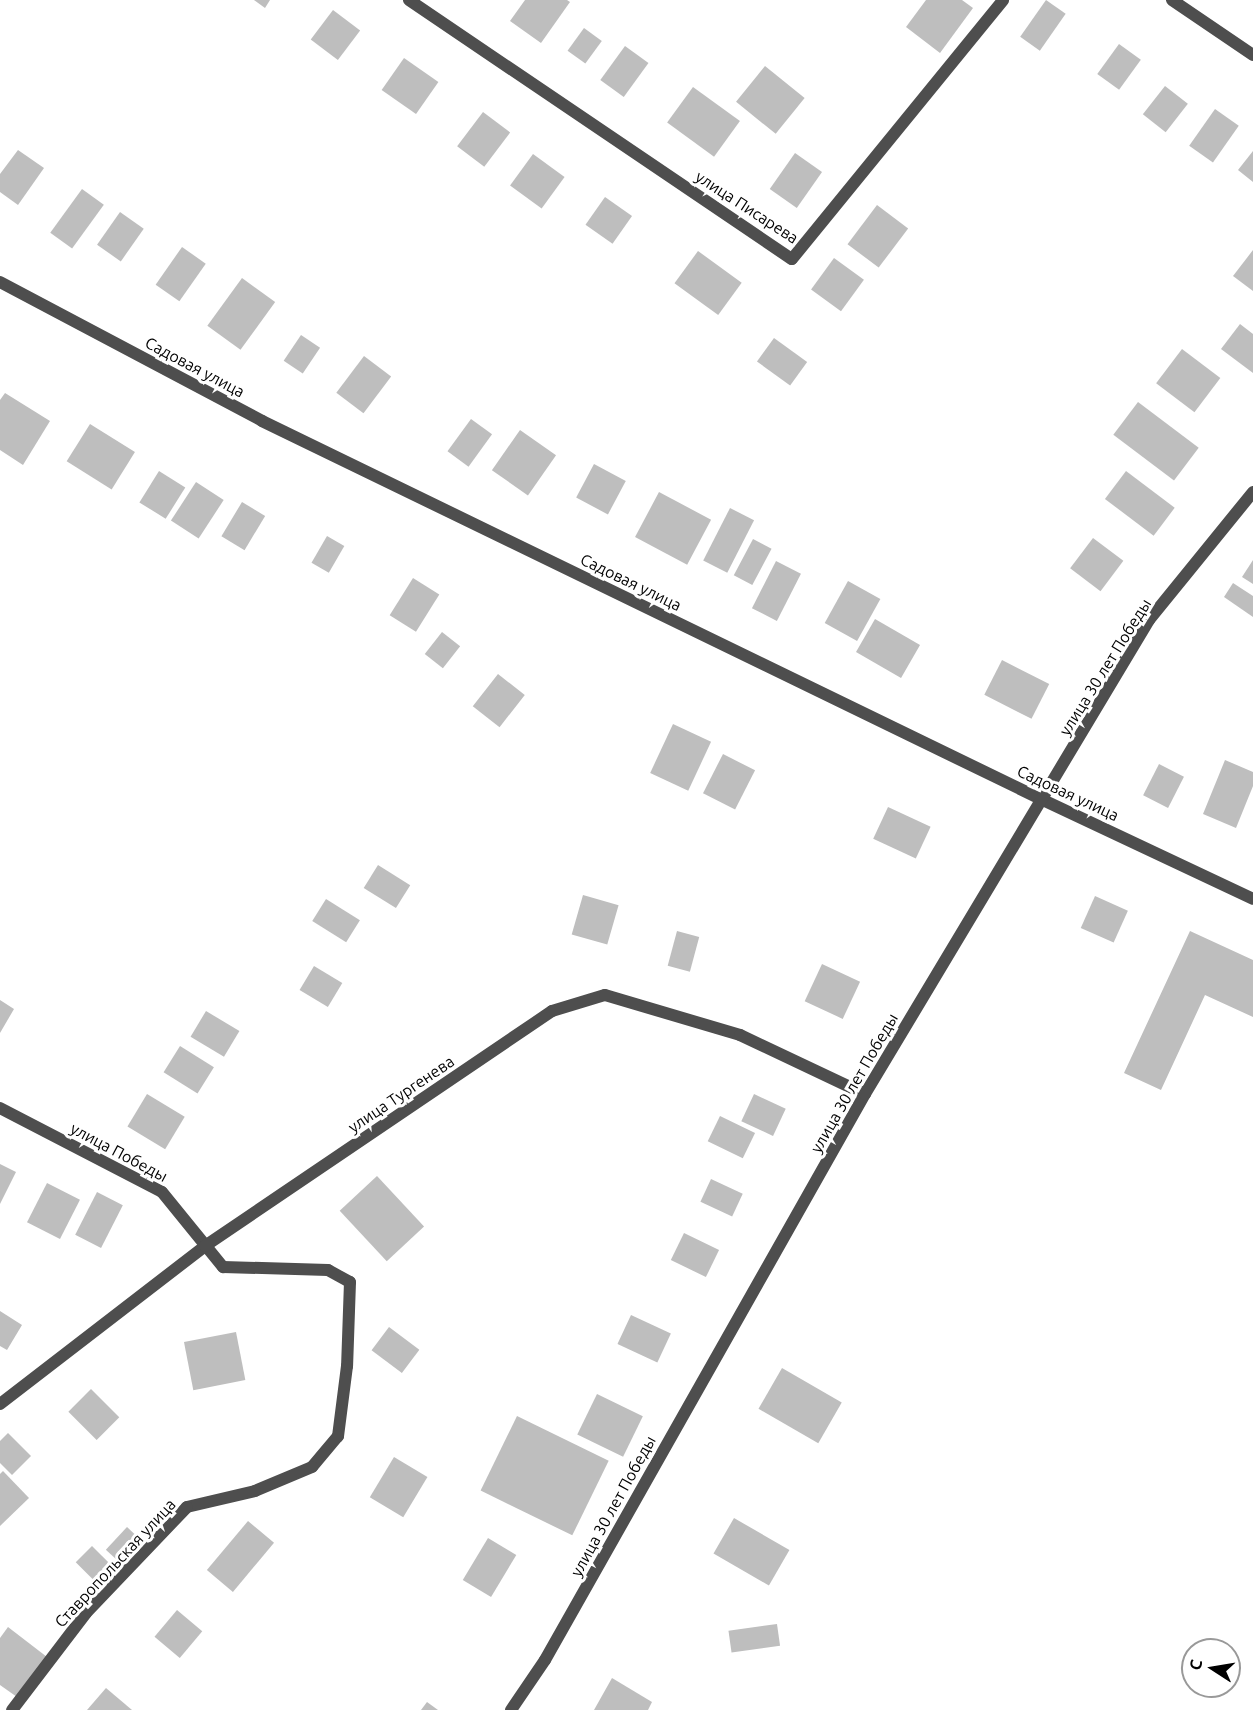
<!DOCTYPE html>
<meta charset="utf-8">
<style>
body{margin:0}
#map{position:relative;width:1253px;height:1710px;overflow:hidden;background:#fff;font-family:Ubuntu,sans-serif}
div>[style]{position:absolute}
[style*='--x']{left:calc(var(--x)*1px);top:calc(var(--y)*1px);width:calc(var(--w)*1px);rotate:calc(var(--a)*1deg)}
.building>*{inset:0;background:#bebebe;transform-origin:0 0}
.street>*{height:12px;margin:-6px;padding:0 6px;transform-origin:6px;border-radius:6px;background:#4e4e4e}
span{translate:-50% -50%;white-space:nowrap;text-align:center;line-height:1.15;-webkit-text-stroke:6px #fff;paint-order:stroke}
.street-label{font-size:16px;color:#000}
.north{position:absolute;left:1181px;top:1638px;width:60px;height:60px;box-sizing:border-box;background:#fff;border:2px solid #999;border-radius:50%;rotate:282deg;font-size:16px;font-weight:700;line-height:24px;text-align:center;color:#000}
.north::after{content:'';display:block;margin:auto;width:21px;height:27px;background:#000;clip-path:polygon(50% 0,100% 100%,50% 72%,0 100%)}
</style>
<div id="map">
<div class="building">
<i style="clip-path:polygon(254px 0,270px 0,265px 8px)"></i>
<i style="clip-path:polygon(525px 0,567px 0,570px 2px,541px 43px,510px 21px)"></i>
<i style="clip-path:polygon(926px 0,962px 0,973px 8px,940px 53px,906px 27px)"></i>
<i style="left:1046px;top:0;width:24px;height:45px;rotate:35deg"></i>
<i style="left:333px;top:10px;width:34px;height:37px;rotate:37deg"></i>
<i style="left:584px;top:28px;width:22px;height:28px;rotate:36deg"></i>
<i style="left:1119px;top:44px;width:27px;height:37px;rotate:36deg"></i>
<i style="left:625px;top:46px;width:29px;height:42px;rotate:36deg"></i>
<i style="left:404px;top:58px;width:42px;height:39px;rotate:35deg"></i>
<i style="left:765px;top:66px;width:51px;height:46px;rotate:39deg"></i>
<i style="left:1165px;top:86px;width:29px;height:36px;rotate:38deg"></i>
<i style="left:693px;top:87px;width:58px;height:44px;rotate:36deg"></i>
<i style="left:1215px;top:109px;width:29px;height:45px;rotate:35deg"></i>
<i style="left:483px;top:112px;width:34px;height:43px;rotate:37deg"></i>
<i style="clip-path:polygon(18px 150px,44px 168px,18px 205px,0 192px,0 174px)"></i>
<i style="clip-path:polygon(1253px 151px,1253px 182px,1238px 170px)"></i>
<i style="left:795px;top:153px;width:33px;height:44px;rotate:35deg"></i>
<i style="left:533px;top:154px;width:39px;height:39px;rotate:36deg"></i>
<i style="left:82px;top:189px;width:27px;height:54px;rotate:36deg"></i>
<i style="left:605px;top:197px;width:33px;height:34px;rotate:35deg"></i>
<i style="left:877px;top:205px;width:39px;height:49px;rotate:37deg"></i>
<i style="left:120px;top:212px;width:29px;height:40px;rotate:35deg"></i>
<i style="left:182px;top:247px;width:29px;height:46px;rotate:35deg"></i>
<i style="clip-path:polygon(1253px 250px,1253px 291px,1233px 276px)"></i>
<i style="left:698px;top:251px;width:54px;height:40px;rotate:36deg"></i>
<i style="left:834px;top:258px;width:37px;height:39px;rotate:36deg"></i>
<i style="left:242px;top:278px;width:41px;height:59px;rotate:36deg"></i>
<i style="clip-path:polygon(1240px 324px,1253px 334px,1253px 373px,1221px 349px)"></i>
<i style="left:301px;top:335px;width:23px;height:31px;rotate:34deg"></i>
<i style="left:774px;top:338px;width:41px;height:29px;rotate:36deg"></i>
<i style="left:1182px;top:349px;width:48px;height:43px;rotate:37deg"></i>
<i style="left:364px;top:356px;width:34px;height:46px;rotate:37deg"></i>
<i style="clip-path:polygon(5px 393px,50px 421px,23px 465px,0 450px,0 400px)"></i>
<i style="left:1138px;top:402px;width:76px;height:41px;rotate:37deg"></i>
<i style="left:471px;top:419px;width:26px;height:40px;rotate:36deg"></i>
<i style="left:90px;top:424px;width:53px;height:44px;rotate:32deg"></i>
<i style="left:520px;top:430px;width:44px;height:49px;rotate:35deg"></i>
<i style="left:594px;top:464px;width:36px;height:38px;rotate:28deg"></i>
<i style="left:159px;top:471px;width:31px;height:37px;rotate:32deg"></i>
<i style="left:1126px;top:471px;width:61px;height:35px;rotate:37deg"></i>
<i style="left:196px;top:482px;width:33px;height:46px;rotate:33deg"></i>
<i style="left:659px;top:492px;width:59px;height:51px;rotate:28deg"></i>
<i style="left:242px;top:502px;width:27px;height:40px;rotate:31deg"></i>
<i style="left:730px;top:508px;width:27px;height:59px;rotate:27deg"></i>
<i style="left:327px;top:536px;width:20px;height:31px;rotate:30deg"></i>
<i style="left:1093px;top:538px;width:38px;height:38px;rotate:37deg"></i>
<i style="left:753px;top:539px;width:21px;height:41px;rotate:28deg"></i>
<i style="clip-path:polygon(1253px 560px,1253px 584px,1242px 577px)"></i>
<i style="left:776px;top:561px;width:28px;height:53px;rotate:27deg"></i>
<i style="left:413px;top:578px;width:31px;height:44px;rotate:32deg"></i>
<i style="left:848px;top:581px;width:37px;height:48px;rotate:29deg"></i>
<i style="clip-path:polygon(1233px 583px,1253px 596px,1253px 617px,1224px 597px)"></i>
<i style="left:875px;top:619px;width:52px;height:38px;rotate:30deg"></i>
<i style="left:442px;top:632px;width:23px;height:28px;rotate:38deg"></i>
<i style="left:1002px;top:660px;width:53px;height:39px;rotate:27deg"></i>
<i style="left:498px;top:674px;width:34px;height:41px;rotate:38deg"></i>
<i style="left:673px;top:724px;width:42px;height:54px;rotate:25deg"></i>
<i style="left:723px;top:754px;width:36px;height:44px;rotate:27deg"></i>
<i style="clip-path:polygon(1225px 760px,1253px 772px,1253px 786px,1236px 828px,1203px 814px)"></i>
<i style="left:1159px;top:764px;width:28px;height:35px;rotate:27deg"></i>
<i style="left:888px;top:807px;width:47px;height:35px;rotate:25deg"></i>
<i style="left:378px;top:865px;width:38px;height:27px;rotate:32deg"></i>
<i style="left:583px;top:895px;width:37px;height:41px;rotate:16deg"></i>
<i style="left:1095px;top:896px;width:36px;height:35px;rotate:24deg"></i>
<i style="left:326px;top:899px;width:40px;height:26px;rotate:32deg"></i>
<i style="left:677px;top:931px;width:23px;height:36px;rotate:15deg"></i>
<i style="clip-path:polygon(1190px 931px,1253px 960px,1253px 1017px,1205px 995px,1161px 1090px,1124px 1073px)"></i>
<i style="left:822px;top:964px;width:42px;height:41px;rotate:25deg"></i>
<i style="left:314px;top:966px;width:33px;height:28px;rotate:31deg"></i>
<i style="clip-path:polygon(0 1000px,14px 1009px,0 1033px)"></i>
<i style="left:206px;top:1011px;width:39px;height:30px;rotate:31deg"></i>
<i style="left:180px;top:1046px;width:40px;height:31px;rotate:32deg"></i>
<i style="left:147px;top:1094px;width:44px;height:38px;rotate:31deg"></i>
<i style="left:754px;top:1094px;width:35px;height:30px;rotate:25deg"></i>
<i style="left:720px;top:1116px;width:39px;height:28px;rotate:26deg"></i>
<i style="clip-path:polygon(0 1164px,16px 1172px,0 1204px)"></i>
<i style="left:377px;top:1176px;width:69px;height:51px;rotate:47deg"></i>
<i style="left:711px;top:1179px;width:35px;height:25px;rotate:25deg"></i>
<i style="left:47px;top:1183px;width:37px;height:44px;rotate:27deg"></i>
<i style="left:97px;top:1192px;width:29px;height:48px;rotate:27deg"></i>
<i style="left:684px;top:1233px;width:39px;height:30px;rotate:26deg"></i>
<i style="clip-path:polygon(0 1311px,22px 1325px,7px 1350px,0 1346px)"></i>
<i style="left:631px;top:1315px;width:44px;height:32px;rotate:25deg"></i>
<i style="left:389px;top:1327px;width:38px;height:29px;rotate:37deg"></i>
<i style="left:236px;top:1332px;width:49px;height:53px;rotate:79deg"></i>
<i style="left:782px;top:1368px;width:69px;height:47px;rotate:30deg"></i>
<i style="left:91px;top:1389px;width:40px;height:32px;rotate:45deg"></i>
<i style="left:597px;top:1394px;width:51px;height:45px;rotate:26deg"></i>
<i style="left:517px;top:1416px;width:102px;height:83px;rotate:26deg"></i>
<i style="clip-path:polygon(8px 1433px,31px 1456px,12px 1475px,0 1463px,0 1441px)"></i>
<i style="left:394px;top:1457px;width:39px;height:47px;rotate:31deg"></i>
<i style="clip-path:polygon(3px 1471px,29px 1498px,0 1526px,0 1474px)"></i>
<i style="left:734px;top:1518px;width:64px;height:41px;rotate:30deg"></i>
<i style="left:248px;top:1521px;width:34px;height:64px;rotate:40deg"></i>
<i style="left:127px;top:1527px;width:23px;height:31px;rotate:43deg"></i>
<i style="left:488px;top:1538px;width:33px;height:49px;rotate:31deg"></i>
<i style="left:92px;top:1546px;width:33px;height:23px;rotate:45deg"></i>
<i style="left:177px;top:1610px;width:33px;height:35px;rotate:40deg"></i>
<i style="left:777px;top:1624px;width:22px;height:49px;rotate:82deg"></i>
<i style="clip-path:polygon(8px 1627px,47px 1657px,17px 1697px,0 1685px,0 1638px)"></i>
<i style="clip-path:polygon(612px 1678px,652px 1702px,648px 1710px,594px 1710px)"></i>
<i style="clip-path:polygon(106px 1688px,132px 1710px,87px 1710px)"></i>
<i style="clip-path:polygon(427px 1702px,438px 1710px,421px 1710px)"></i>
</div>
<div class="street">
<i style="--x:409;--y:0;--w:462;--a:34.1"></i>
<i style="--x:792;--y:259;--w:334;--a:-50.8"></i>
<i style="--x:1172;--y:0;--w:98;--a:34.2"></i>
<i style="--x:0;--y:282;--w:297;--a:27.9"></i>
<i style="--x:262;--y:421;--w:868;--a:25.89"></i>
<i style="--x:1043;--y:800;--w:232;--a:25.2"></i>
<i style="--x:0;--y:1108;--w:182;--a:27.4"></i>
<i style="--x:162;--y:1192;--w:97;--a:50.9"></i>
<i style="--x:223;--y:1267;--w:105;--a:1.6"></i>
<i style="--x:328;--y:1270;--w:25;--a:29"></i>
<i style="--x:350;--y:1282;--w:84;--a:92"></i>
<i style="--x:347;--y:1366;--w:71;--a:97.3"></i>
<i style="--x:338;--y:1436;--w:40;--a:130"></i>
<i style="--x:312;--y:1467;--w:62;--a:157.2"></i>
<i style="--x:255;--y:1491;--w:70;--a:166.8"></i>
<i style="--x:187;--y:1507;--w:146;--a:133.6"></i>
<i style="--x:86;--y:1613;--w:122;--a:127.3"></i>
<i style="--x:0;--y:1404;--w:259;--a:-37.6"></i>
<i style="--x:205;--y:1246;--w:419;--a:-34.1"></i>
<i style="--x:552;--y:1011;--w:55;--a:-16.8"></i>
<i style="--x:605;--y:995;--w:141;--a:16.5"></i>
<i style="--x:740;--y:1035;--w:138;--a:25.3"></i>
<i style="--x:511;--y:1710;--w:60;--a:-55.8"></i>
<i style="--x:545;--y:1660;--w:650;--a:-60.52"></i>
<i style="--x:865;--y:1094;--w:553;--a:-59.07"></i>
<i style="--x:1149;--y:620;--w:165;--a:-50.9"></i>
</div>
<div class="street-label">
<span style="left:747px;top:207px;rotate:33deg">улица Писарева</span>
<span style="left:195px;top:367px;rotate:28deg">Садовая улица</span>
<span style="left:631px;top:582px;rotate:26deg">Садовая улица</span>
<span style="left:1105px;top:667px;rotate:-58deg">улица 30 лет Победы</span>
<span style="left:1068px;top:793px;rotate:25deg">Садовая улица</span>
<span style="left:854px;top:1083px;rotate:-60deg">улица 30 лет Победы</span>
<span style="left:401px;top:1094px;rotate:-34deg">улица Тургенева</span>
<span style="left:119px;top:1152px;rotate:28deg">улица Победы</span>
<span style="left:613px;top:1506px;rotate:-61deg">улица 30 лет Победы</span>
<span style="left:115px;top:1563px;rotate:-47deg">Ставропольская улица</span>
</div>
<div class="north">С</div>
</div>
